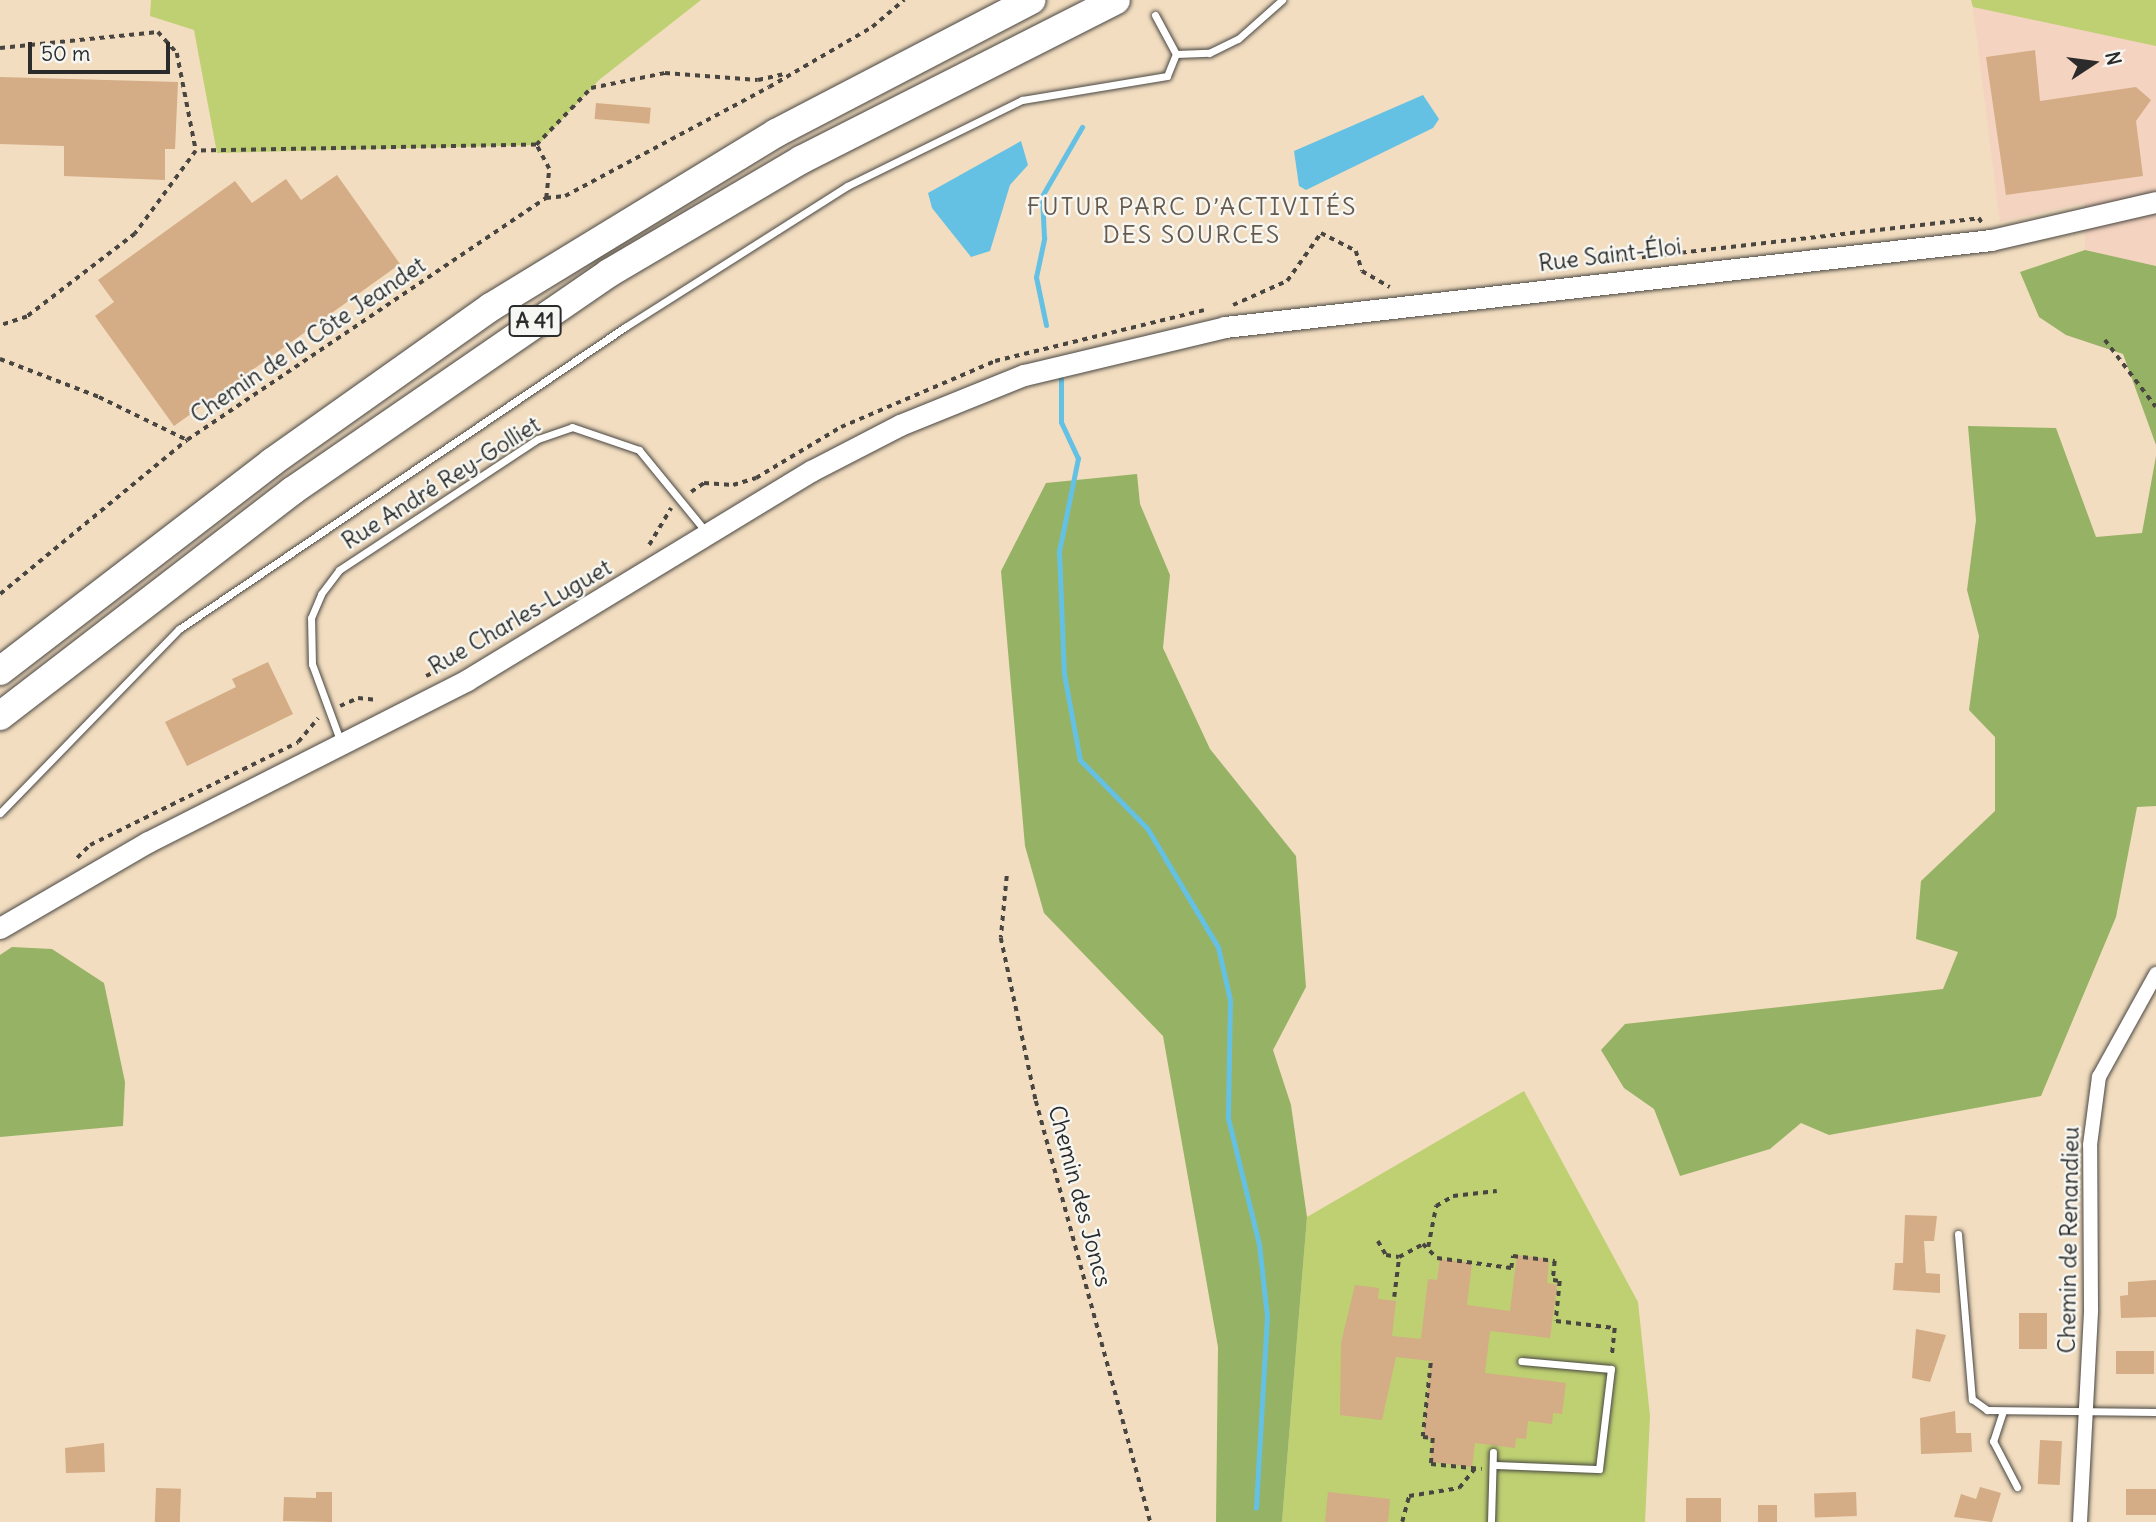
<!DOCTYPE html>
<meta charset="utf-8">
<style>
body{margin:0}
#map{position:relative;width:2156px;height:1522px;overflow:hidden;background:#f2ddc0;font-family:Delius,sans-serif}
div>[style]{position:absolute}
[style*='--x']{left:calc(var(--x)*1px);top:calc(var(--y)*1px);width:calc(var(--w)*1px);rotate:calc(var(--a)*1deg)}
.built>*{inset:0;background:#f4d3c0}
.green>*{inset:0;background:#bed072}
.forest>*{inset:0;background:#96b264}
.water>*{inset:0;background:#65c1e3}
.stream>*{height:5px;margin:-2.5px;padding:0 2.5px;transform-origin:2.5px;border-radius:2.5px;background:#65c1e3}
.building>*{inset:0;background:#d4ac85;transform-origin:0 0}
.path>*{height:3.5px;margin-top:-1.75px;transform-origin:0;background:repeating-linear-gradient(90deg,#494641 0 5px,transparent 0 10px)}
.roads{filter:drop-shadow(0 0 2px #494641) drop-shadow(0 0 2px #494641)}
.service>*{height:7px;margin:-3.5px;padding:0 3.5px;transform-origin:3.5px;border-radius:3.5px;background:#fff}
.minor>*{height:14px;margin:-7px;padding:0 7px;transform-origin:7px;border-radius:7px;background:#fff}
.secondary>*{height:21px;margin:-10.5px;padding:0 10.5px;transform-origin:10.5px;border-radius:10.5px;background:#fff}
.motorway>*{height:28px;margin:-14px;padding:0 14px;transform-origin:14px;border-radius:14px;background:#fff}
span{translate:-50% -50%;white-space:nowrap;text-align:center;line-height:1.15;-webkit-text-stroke:5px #f6f6f2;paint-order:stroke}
.shield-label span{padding:2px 5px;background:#f6f6f2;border:2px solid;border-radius:5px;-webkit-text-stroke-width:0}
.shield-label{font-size:21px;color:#2b2b2b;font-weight:700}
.street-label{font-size:23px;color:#2b2b2b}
.neighbourhood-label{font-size:24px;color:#66584a;letter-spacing:2px}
.north{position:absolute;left:2058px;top:28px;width:70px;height:70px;-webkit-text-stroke:5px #f6f6f2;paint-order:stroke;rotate:77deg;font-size:19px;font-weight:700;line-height:28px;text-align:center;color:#2b2b2b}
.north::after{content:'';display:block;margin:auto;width:24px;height:32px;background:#2b2b2b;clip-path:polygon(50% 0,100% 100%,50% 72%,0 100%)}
.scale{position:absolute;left:28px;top:42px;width:142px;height:32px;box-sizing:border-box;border:4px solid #2b2b2b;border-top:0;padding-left:9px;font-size:21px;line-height:24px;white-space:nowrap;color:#2b2b2b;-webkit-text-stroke:5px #f6f6f2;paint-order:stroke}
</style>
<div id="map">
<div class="built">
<i style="clip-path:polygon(1972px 0,2156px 0,2156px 266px,2085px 250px,2084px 203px,2000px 222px)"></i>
</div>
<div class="green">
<i style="clip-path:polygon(151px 0,701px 0,599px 80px,538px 145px,217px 153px,194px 30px,150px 16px)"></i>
<i style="clip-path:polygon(1971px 0,2156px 0,2156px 46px,1973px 7px)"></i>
<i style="clip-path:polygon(1524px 1091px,1638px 1302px,1650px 1416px,1645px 1522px,1282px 1522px,1307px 1217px)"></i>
</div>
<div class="forest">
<i style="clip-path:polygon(2085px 250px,2156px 266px,2156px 445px,2123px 354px,2066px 335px,2039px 317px,2020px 272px)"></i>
<i style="clip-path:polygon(1968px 426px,2056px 428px,2096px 537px,2142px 533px,2156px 456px,2156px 806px,2137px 807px,2116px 917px,2041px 1096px,1829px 1135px,1801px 1123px,1770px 1149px,1680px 1176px,1654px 1109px,1624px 1088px,1601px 1050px,1625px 1024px,1943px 989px,1958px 952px,1916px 939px,1921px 881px,1995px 811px,1995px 737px,1969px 710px,1979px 636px,1967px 590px,1976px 520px)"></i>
<i style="clip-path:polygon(1137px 474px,1140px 504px,1170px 575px,1163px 648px,1210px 749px,1296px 856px,1306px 987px,1273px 1050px,1291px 1105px,1307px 1217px,1282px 1522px,1216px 1522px,1218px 1347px,1163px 1036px,1044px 913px,1025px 846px,1001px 571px,1046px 483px)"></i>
<i style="clip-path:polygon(12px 947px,52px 949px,104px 983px,125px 1082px,123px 1126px,0 1137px,0 955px)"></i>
</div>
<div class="water">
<i style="clip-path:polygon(1423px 95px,1439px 119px,1433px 128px,1306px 190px,1299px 186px,1294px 151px)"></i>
<i style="clip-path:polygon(1021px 141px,1028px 165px,1010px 185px,990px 251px,971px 257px,932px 208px,928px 193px)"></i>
</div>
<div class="stream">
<i style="--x:1046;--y:325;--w:49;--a:-101.8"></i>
<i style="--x:1036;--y:277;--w:40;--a:-78"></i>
<i style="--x:1044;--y:238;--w:42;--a:-92.7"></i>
<i style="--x:1042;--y:196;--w:80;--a:-59.9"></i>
<i style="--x:1061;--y:379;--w:43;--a:90"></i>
<i style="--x:1061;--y:422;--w:40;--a:65"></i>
<i style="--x:1078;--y:458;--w:95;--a:101.5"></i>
<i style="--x:1059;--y:551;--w:123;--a:87.7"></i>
<i style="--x:1064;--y:674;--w:87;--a:79.5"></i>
<i style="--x:1080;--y:760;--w:95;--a:45.4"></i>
<i style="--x:1147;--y:828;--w:139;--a:59.2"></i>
<i style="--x:1218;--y:947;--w:54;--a:77.2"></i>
<i style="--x:1230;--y:1000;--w:118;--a:91"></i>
<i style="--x:1228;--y:1118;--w:130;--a:76.2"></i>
<i style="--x:1259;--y:1244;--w:72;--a:83.7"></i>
<i style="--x:1267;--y:1316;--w:192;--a:93.3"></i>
</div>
<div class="building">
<i style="clip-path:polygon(2035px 50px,2040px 101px,2136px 87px,2151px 100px,2136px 121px,2143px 176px,2006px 195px,1986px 57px)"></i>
<i style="clip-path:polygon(0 77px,178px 82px,175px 149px,165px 149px,165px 180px,64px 176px,64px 146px,0 144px)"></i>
<i style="left:596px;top:103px;width:55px;height:16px;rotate:5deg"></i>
<i style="clip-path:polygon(337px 175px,400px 264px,174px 426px,95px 316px,114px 302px,98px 280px,235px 181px,252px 203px,286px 179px,301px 200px)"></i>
<i style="clip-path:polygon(268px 662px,293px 714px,187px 766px,165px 722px,236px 687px,232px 679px)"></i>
<i style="clip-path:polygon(1905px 1215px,1937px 1216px,1934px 1241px,1924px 1241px,1926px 1273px,1940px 1274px,1940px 1293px,1893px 1290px,1895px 1263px,1903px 1263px)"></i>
<i style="clip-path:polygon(1517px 1255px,1549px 1259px,1547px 1283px,1557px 1285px,1550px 1338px,1490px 1331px,1485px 1373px,1566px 1383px,1562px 1414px,1553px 1413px,1552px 1424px,1528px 1421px,1526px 1439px,1516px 1438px,1515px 1448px,1475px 1443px,1472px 1467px,1430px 1462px,1433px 1439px,1423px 1438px,1431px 1361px,1396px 1357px,1382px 1420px,1340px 1415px,1341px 1343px,1355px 1285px,1379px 1288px,1378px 1299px,1396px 1301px,1392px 1336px,1421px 1339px,1428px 1279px,1437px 1280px,1440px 1259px,1472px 1263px,1467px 1305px,1510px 1311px)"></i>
<i style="clip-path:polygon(2156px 1280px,2156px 1317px,2121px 1318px,2120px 1296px,2128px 1295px,2128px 1282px)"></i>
<i style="left:2019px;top:1313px;width:28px;height:36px"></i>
<i style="clip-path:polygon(1916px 1329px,1946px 1335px,1930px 1382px,1912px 1378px)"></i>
<i style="left:2116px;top:1351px;width:38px;height:23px"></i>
<i style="clip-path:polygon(1955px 1411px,1956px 1433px,1971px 1433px,1972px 1452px,1921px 1454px,1920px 1418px)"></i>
<i style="left:2040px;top:1440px;width:22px;height:44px;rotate:3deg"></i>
<i style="clip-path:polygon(104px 1443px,105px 1472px,66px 1473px,65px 1448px)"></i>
<i style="clip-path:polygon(1980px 1487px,2001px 1493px,1992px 1522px,1954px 1517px,1961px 1494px,1976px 1499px)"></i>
<i style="left:156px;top:1488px;width:25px;height:34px;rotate:2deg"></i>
<i style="left:2126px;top:1489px;width:30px;height:26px"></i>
<i style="clip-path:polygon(316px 1492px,332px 1492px,332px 1522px,283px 1521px,284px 1497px,316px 1498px)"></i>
<i style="clip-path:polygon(1328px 1492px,1390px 1499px,1388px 1522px,1325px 1522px)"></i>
<i style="left:1856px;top:1492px;width:24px;height:42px;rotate:88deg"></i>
<i style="left:1686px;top:1498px;width:35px;height:24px"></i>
<i style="left:1758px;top:1505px;width:19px;height:17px"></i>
</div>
<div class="path">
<i style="--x:0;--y:48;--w:159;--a:-5.8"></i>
<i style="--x:158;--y:32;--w:28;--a:48"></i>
<i style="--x:177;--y:53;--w:100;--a:79"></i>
<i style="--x:196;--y:151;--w:103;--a:126.3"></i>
<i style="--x:135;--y:234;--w:136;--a:142.5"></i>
<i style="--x:27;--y:317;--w:28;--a:162"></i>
<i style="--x:536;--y:145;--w:79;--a:-46"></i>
<i style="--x:591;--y:88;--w:76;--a:-11.5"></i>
<i style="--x:665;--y:73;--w:93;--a:4.3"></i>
<i style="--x:758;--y:80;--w:28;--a:-13"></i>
<i style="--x:546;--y:198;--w:19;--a:-6"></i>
<i style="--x:565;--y:196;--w:231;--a:-28.1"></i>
<i style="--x:769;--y:87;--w:119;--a:-30.2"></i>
<i style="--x:872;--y:27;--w:42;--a:-40.2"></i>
<i style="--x:1592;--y:263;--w:390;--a:-6.6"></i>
<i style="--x:1979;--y:218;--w:6;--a:59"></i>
<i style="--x:1233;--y:305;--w:59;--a:-24"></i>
<i style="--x:1287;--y:281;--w:59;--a:-54.7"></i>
<i style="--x:1321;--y:233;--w:39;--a:27"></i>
<i style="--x:1356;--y:251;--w:21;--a:73"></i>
<i style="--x:1362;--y:271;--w:32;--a:30"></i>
<i style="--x:2105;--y:340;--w:84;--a:52.7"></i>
<i style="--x:0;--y:359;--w:106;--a:21"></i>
<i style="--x:99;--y:397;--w:98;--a:26"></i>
<i style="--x:187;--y:440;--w:433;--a:-34"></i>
<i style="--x:546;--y:198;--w:29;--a:-84"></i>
<i style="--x:549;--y:169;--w:27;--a:-118"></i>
<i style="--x:536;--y:145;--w:340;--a:179"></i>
<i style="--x:691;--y:492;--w:16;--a:-35"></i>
<i style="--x:704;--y:483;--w:29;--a:4"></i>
<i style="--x:733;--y:485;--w:24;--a:-17"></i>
<i style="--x:756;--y:478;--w:99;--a:-31"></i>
<i style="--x:841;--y:427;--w:168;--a:-23.2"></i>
<i style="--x:995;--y:361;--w:215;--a:-13.7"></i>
<i style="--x:649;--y:545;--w:43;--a:-59.3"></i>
<i style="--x:0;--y:594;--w:242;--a:-39.5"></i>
<i style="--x:426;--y:676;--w:41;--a:-25.9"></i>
<i style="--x:340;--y:706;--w:20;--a:-24"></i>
<i style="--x:358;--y:698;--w:20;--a:6"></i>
<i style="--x:77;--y:858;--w:18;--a:-45"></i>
<i style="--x:90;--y:845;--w:232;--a:-26.3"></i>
<i style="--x:298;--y:742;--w:31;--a:-50"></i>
<i style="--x:1007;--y:876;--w:62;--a:95.5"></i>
<i style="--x:1001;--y:938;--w:167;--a:77.9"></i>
<i style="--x:1036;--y:1101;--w:436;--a:74.8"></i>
<i style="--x:1378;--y:1241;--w:16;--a:60"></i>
<i style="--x:1386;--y:1255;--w:13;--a:9"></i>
<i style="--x:1428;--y:1247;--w:42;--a:-79"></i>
<i style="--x:1436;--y:1206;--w:20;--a:-30"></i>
<i style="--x:1453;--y:1196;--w:44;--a:-6.5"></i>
<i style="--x:1394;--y:1297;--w:40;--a:-82.9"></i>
<i style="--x:1399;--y:1257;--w:27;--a:-28"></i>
<i style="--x:1423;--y:1244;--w:20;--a:45"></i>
<i style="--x:1437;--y:1258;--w:75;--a:7.7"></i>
<i style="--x:1511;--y:1268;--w:12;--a:-81"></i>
<i style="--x:1513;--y:1256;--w:42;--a:6.8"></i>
<i style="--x:1555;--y:1261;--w:19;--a:96"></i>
<i style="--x:1553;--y:1280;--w:7;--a:8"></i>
<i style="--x:1560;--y:1281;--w:40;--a:95.7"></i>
<i style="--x:1556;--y:1321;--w:59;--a:6.8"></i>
<i style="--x:1615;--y:1328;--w:28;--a:96"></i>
<i style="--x:1431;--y:1363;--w:74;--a:96.2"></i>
<i style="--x:1423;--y:1437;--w:10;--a:6"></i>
<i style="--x:1433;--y:1438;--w:26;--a:94"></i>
<i style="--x:1431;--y:1464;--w:51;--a:5.6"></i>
<i style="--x:1402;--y:1522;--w:27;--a:-75"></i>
<i style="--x:1409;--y:1496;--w:51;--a:-9.1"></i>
<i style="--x:1459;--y:1488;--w:26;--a:-51"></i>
</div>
<div class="roads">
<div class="service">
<i style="--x:1155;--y:15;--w:44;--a:61.7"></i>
<i style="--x:1176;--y:54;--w:33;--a:-2"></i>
<i style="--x:1209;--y:53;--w:32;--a:-26"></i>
<i style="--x:1238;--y:39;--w:59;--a:-41.6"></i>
<i style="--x:340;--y:740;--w:81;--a:-110.2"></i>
<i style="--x:312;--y:664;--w:46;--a:-91.2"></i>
<i style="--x:311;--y:618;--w:26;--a:-67"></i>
<i style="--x:321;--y:594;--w:30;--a:-53"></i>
<i style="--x:339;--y:570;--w:238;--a:-33.4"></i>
<i style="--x:538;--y:439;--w:36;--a:-19"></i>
<i style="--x:572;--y:427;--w:71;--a:18.9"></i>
<i style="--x:639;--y:450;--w:107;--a:50.7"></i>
<i style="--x:0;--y:813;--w:257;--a:-45.8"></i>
<i style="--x:179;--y:629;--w:539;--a:-34.1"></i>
<i style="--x:625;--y:327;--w:263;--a:-32.4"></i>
<i style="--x:847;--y:186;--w:195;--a:-26.2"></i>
<i style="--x:1022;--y:100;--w:147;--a:-9.4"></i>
<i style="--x:1167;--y:76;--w:24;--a:-68"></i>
<i style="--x:1958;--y:1234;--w:166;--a:85.2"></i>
<i style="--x:1972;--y:1399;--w:19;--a:36"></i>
<i style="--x:1987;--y:1410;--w:169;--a:0.7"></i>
<i style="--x:2003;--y:1411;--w:32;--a:108"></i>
<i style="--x:1993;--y:1441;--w:52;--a:62.4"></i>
<i style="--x:1493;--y:1465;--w:106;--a:2.2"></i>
<i style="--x:1599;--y:1469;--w:101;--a:-83.2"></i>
<i style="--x:1611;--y:1369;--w:90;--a:-174.9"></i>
<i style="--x:1491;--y:1522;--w:70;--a:-88.4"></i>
</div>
<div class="minor">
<i style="--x:2080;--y:1522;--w:213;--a:-87"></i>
<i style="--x:2091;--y:1309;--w:164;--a:-90.3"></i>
<i style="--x:2090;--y:1145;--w:69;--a:-82.5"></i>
<i style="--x:2099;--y:1077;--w:118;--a:-61"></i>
</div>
<div class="secondary">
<i style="--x:0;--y:928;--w:171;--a:-30.2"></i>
<i style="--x:148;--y:842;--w:358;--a:-26.9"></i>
<i style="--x:467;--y:680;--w:403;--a:-31.3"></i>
<i style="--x:811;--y:471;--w:100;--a:-27.3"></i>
<i style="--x:900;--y:425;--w:134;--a:-22"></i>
<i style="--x:1024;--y:375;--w:207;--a:-13.4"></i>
<i style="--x:1225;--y:327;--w:771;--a:-6.48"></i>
<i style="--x:1991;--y:240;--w:169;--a:-13"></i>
</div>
<div class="motorway">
<i style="--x:0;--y:671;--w:343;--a:-37.5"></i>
<i style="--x:272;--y:462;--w:268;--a:-35.3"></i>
<i style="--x:491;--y:307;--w:334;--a:-31.4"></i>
<i style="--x:776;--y:133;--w:288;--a:-27.5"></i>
<i style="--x:0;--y:716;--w:369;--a:-37.6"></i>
<i style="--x:292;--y:491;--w:385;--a:-34.5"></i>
<i style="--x:609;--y:273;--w:223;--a:-30.5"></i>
<i style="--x:801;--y:160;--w:353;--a:-26.9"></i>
</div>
</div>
<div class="shield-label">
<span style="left:535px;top:321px">A 41</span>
</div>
<div class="street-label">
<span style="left:1610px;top:255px;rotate:-7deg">Rue Saint-Éloi</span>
<span style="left:308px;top:340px;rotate:-34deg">Chemin de la Côte Jeandet</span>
<span style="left:441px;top:483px;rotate:-32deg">Rue André Rey-Golliet</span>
<span style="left:520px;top:617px;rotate:-30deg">Rue Charles-Luguet</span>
<span style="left:1080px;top:1196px;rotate:75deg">Chemin des Joncs</span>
<span style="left:2069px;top:1240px;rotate:-89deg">Chemin de Renandieu</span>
</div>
<div class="neighbourhood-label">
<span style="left:1192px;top:221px">FUTUR PARC D’ACTIVITÉS<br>DES SOURCES</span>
</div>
<div class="north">N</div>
<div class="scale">50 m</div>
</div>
